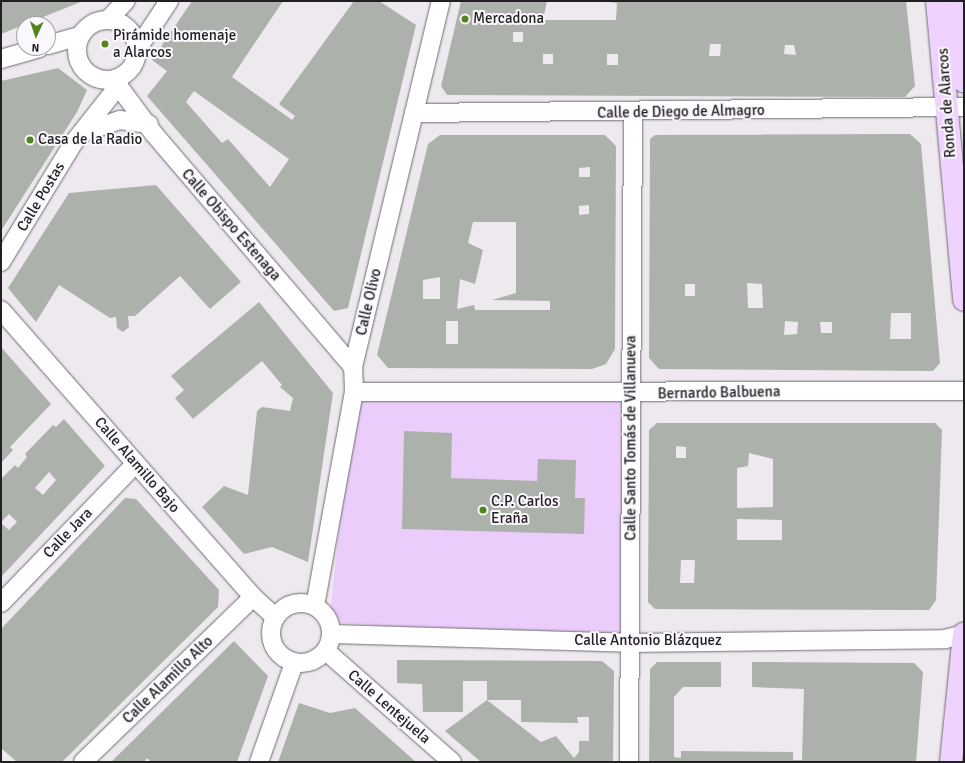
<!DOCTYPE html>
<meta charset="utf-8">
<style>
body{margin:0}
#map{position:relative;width:965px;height:763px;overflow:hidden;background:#ede9ef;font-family:Signika,sans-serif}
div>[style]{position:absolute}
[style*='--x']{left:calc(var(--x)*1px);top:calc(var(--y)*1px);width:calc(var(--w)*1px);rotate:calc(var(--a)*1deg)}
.green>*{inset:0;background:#ebcdfb}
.building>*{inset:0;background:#adb1ab}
.roads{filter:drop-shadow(0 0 1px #6f6b71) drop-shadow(0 0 1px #6f6b71)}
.minor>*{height:18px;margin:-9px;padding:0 9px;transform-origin:9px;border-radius:9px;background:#fff}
.minor>.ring{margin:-9px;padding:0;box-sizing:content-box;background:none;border:18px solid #fff;border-radius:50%}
.trunk>*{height:22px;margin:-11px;padding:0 11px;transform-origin:11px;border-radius:11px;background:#efd2fe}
.dots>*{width:11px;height:11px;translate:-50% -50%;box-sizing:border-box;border:2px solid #faf7fd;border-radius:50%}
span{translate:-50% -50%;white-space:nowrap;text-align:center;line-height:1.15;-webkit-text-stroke:4px #faf7fd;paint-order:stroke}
.poi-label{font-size:15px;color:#211f21}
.left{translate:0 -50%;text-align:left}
.street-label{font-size:15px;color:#211f21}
.frame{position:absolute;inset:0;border:2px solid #211f21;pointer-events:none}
.north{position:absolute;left:16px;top:16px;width:40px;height:40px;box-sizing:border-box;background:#faf7fd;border:1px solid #a3a1a5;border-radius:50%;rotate:183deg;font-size:11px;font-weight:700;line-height:16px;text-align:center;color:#211f21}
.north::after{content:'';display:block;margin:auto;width:14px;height:18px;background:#53851b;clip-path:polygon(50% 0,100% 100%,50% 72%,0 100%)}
</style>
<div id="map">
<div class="green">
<i style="clip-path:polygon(354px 392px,631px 394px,629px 643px,329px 622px)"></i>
</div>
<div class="building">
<i style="clip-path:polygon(1px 1px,83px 1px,1px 34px)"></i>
<i style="clip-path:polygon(evenodd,192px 1px,283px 1px,232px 77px,292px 120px,295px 116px,279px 104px,354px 1px,379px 1px,416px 25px,348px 308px,334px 311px,147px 96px,167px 71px,152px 60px,192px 1px,194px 91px,289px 159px,270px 187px,228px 139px,222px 143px,186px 102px,194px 91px)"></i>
<i style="clip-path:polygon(evenodd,461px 1px,547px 1px,543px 20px,616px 20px,617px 3px,604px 1px,906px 1px,915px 86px,905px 97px,447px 95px,441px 86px,461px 1px,513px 32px,523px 32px,523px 42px,513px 42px,513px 32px,461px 1px,710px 44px,721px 44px,720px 56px,709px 56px,710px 44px,461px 1px,785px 45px,794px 45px,796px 55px,784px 54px,785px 45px,461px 1px,543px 54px,553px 54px,553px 64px,543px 64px,543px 54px,461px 1px,607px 54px,618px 54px,618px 65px,607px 65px,607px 54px)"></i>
<i style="clip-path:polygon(58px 68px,87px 90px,77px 112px,1px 231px,1px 81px)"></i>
<i style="clip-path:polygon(evenodd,910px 134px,921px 144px,940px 363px,933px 371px,659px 369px,649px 358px,650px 139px,655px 135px,910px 134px,747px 283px,762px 284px,763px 308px,748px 308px,747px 283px,910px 134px,685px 284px,695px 284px,695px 296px,685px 296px,685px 284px,910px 134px,891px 313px,911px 313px,911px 339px,890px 339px,891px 313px,910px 134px,785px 321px,798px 322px,797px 334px,784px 335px,785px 321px,910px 134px,820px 322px,832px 322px,832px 333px,821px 333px,820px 322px)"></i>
<i style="clip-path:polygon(evenodd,440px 135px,605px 135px,616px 146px,615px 349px,606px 364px,592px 369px,388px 368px,377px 355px,428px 144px,440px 135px,590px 167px,590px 177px,579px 177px,579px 168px,590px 167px,440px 135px,589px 205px,589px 214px,579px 215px,579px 206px,589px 205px,440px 135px,473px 222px,516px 222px,516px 293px,492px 300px,550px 301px,550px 310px,475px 310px,474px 305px,457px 309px,460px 279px,475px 284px,483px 250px,468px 243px,473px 222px,440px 135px,440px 277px,440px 299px,423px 299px,423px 280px,440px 277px,440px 135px,446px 321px,458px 321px,458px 344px,446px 344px,446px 321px)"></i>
<i style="clip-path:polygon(156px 185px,241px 282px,210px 309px,180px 276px,135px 316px,128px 316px,129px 327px,123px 332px,117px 328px,116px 317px,110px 318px,59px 285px,36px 322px,8px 288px,69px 193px)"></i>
<i style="clip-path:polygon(259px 302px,333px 393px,308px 562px,272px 547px,244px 554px,202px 507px,224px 486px,248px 495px,257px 411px,262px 407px,290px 411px,293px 398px,280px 387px,282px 385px,262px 361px,193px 419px,175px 398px,184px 390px,171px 376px)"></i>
<i style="clip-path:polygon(1px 347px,51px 404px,10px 447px,13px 450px,1px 463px)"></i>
<i style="clip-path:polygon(evenodd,64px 419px,105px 466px,1px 577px,1px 523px,9px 530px,17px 522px,9px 514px,1px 522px,1px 479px,15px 465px,18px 468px,27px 457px,25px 454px,53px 425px,56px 427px,64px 419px,49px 472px,56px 480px,43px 495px,35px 488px,49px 472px)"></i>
<i style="clip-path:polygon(evenodd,657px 423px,935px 423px,942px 430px,936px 600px,929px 610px,655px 609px,648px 602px,649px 430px,657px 423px,676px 446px,686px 447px,686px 458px,676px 458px,676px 446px,657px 423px,749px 453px,773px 459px,773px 507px,737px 508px,737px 468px,748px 466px,749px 453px,657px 423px,737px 519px,782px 520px,782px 540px,737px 540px,737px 519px,657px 423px,681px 560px,695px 560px,694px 583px,680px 583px,681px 560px)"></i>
<i style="clip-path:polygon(404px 431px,452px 433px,451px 478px,537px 481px,538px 459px,576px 460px,575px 498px,585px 498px,584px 534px,402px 529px)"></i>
<i style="clip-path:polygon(125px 498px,136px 499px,219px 590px,218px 607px,62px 762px,17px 762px,1px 748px,1px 629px)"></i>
<i style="clip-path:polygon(234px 641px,268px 676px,237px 762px,151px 762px,147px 758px,144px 762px,111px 762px)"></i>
<i style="clip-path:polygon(397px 660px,602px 661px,614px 671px,613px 762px,481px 762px,445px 731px,487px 700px,541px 742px,556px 736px,574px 758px,579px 752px,579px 741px,589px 741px,589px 717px,577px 717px,578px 723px,521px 722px,521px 700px,487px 700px,487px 681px,463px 681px,463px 712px,423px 712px,422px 684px,397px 683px)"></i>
<i style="clip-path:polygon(657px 662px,721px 662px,721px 687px,683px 687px,674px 697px,674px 757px,681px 758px,681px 751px,793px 752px,793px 760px,802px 760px,804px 689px,752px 687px,752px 662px,914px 663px,923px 672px,916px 762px,649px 762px,650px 669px)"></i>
<i style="clip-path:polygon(299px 703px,330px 713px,355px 708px,416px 762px,278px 762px)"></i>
</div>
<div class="roads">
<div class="minor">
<i style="--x:108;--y:20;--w:26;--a:-47"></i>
<i class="ring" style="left:77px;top:20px;width:42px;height:42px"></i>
<i style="--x:48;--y:45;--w:33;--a:-16"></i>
<i style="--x:138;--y:48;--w:56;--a:-56.6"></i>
<i style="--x:1;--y:59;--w:40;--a:-16"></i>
<i style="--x:114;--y:80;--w:67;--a:53.5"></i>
<i style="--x:154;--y:134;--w:306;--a:49.5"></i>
<i style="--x:414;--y:113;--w:550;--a:-0.63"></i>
<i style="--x:82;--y:133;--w:40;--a:-18.9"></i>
<i style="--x:120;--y:120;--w:29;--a:8"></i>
<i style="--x:1;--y:262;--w:140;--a:-58.7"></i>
<i style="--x:74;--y:142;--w:73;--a:-51.7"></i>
<i style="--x:1;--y:310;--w:382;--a:48.7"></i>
<i style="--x:253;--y:597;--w:30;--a:42"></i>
<i style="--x:354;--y:392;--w:610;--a:-0.09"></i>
<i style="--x:1;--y:603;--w:194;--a:-46"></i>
<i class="ring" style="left:271px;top:603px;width:42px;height:42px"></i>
<i style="--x:315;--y:606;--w:218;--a:-79.7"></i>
<i style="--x:354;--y:392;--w:25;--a:-92"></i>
<i style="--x:353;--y:367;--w:376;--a:-76.5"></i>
<i style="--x:332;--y:634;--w:297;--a:1.7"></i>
<i style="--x:629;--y:643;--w:316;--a:-0.7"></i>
<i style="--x:945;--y:639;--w:20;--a:-15"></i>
<i style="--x:326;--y:651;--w:168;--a:41.4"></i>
<i style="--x:83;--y:762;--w:237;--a:-44.1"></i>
<i style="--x:259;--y:762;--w:105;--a:-70.5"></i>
<i style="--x:629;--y:762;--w:649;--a:-89.65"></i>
</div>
<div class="trunk">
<i style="--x:937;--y:1;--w:300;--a:84.8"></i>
<i style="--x:955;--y:1;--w:81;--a:83.7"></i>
<i style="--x:951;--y:762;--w:129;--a:-84.2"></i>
</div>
</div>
<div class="dots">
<i style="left:465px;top:19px;background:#53851b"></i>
<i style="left:105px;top:44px;background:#53851b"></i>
<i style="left:30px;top:140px;background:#53851b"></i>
<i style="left:483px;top:510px;background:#53851b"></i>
</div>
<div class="poi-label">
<span class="left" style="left:473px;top:19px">Mercadona</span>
<span class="left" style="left:113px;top:44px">Pirámide homenaje<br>a Alarcos</span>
<span class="left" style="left:38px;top:140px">Casa de la Radio</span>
<span class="left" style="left:491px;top:510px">C.P. Carlos<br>Eraña</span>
</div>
<div class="street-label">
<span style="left:947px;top:103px;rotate:-94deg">Ronda de Alarcos</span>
<span style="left:681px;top:112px;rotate:-1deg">Calle de Diego de Almagro</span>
<span style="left:41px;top:197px;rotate:-59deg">Calle Postas</span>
<span style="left:231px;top:225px;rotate:49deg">Calle Obispo Estenaga</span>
<span style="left:369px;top:302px;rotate:-77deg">Calle Olivo</span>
<span style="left:719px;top:393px;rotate:-1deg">Bernardo Balbuena</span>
<span style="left:631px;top:438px;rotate:-90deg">Calle Santo Tomás de Villanueva</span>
<span style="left:137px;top:465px;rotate:49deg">Calle Alamillo Bajo</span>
<span style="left:68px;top:533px;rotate:-46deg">Calle Jara</span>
<span style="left:648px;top:641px">Calle Antonio Blázquez</span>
<span style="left:168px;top:680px;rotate:-44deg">Calle Alamillo Alto</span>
<span style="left:389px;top:707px;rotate:41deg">Calle Lentejuela</span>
</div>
<div class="frame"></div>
<div class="north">N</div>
</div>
